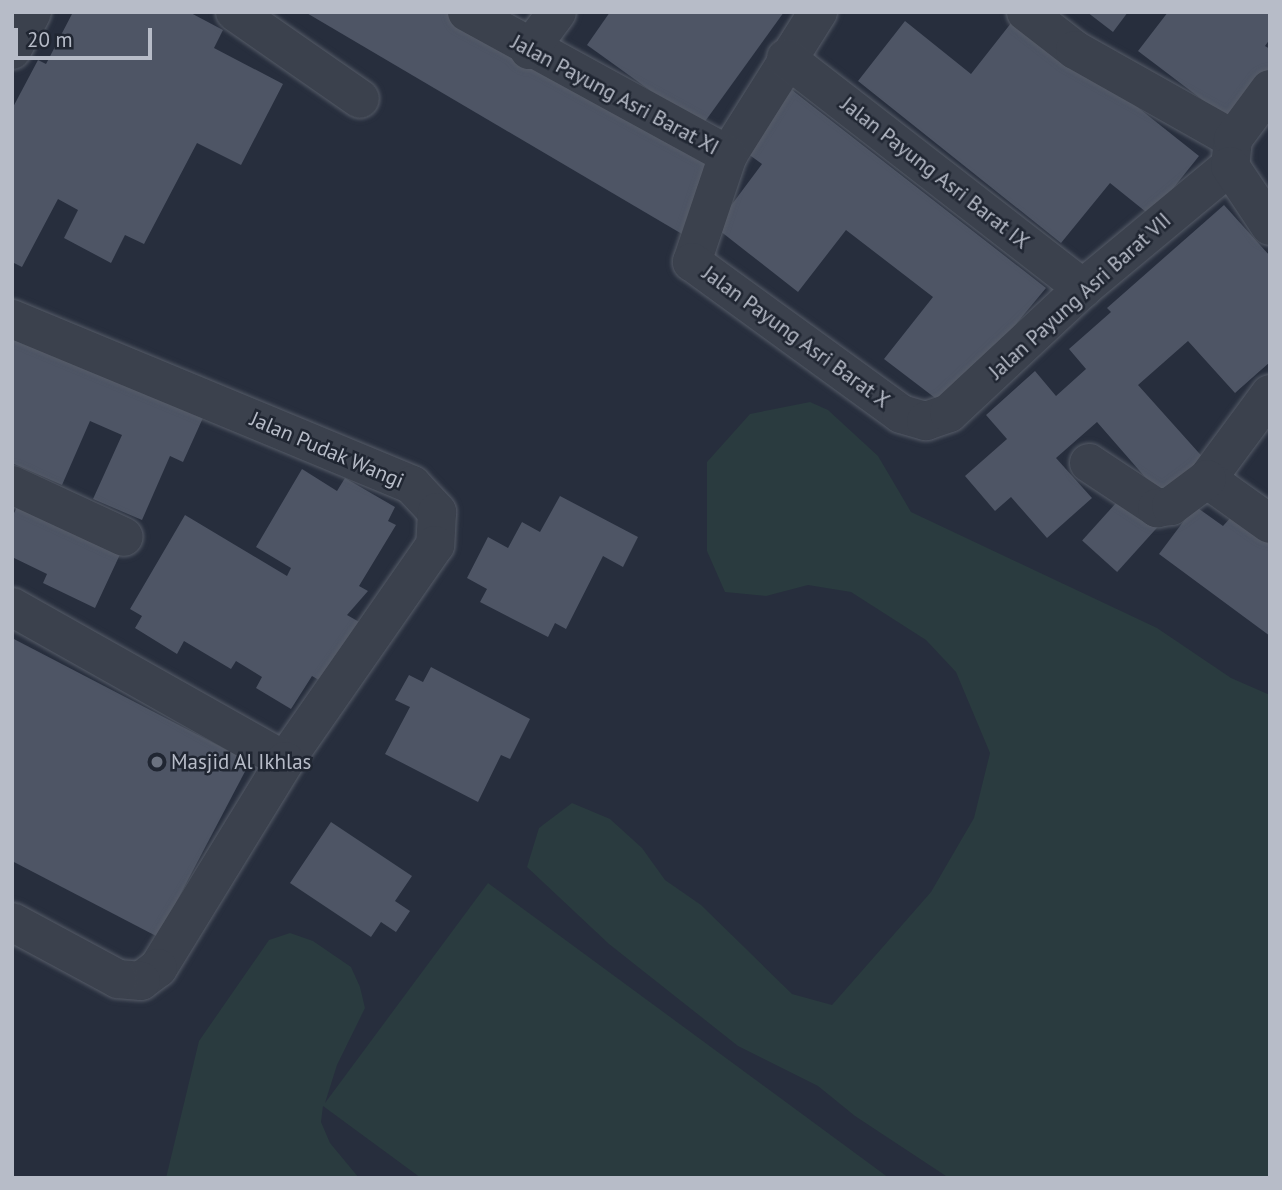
<!DOCTYPE html>
<style>
body{margin:0}
#map{position:relative;width:1282px;height:1190px;overflow:hidden;background:#272e3d;font-family:"PT Sans",sans-serif}
div>[style]{position:absolute}
[style*='--x']{left:calc(var(--x)*1px);top:calc(var(--y)*1px);width:calc(var(--w)*1px);rotate:calc(var(--a)*1deg)}
.green>*{inset:0;background:#2a3b3f}
.building>*{inset:0;background:#4e5565;transform-origin:0 0}
.roads{filter:drop-shadow(0 0 2px #565c68) drop-shadow(0 0 2px #565c68)}
.minor>*{height:38px;margin:-19px;padding:0 19px;transform-origin:19px;border-radius:19px;background:#3b414d}
.dots>*{width:19px;height:19px;translate:-50% -50%;box-sizing:border-box;border:4px solid #202632;border-radius:50%}
span{translate:-50% -50%;white-space:nowrap;text-align:center;line-height:1.15;-webkit-text-stroke:5px #202632;paint-order:stroke}
.street-label{font-size:21px;color:#b7bcc8}
.poi-label{font-size:21px;color:#b7bcc8}
.left{translate:0 -50%;text-align:left}
.frame{position:absolute;inset:0;border:14px solid #b7bcc8;pointer-events:none}
.scale{position:absolute;left:14px;top:28px;width:138px;height:32px;box-sizing:border-box;border:4px solid #b7bcc8;border-top:0;padding-left:9px;font-size:21px;line-height:24px;white-space:nowrap;color:#b7bcc8;-webkit-text-stroke:5px #202632;paint-order:stroke}
</style>
<div id="map">
<div class="green">
<i style="clip-path:polygon(810px 402px,828px 410px,878px 456px,911px 512px,1157px 628px,1231px 678px,1270px 695px,1270px 1178px,949px 1178px,855px 1116px,818px 1086px,738px 1046px,609px 944px,527px 867px,539px 828px,572px 803px,610px 819px,642px 848px,665px 880px,701px 905px,792px 994px,832px 1005px,931px 892px,974px 818px,990px 753px,956px 672px,926px 640px,851px 592px,808px 585px,766px 596px,725px 592px,707px 551px,707px 462px,750px 414px)"></i>
<i style="clip-path:polygon(488px 883px,889px 1178px,421px 1178px,323px 1106px,321px 1122px,330px 1143px,359px 1178px,166px 1178px,199px 1041px,269px 940px,290px 933px,313px 941px,351px 967px,360px 987px,365px 1008px,337px 1065px,325px 1103px)"></i>
</div>
<div class="building">
<i style="clip-path:polygon(73px 12px,189px 12px,223px 30px,214px 48px,283px 84px,241px 165px,197px 143px,144px 244px,125px 235px,111px 263px,64px 238px,78px 210px,58px 199px,22px 267px,12px 262px,12px 109px,38px 60px,46px 64px)"></i>
<i style="clip-path:polygon(305px 12px,450px 12px,719px 170px,682px 234px)"></i>
<i style="clip-path:polygon(610px 12px,784px 12px,701px 127px,587px 45px)"></i>
<i style="clip-path:polygon(1087px 12px,1128px 12px,1113px 32px)"></i>
<i style="clip-path:polygon(1168px 12px,1270px 12px,1270px 39px,1265px 46px,1270px 49px,1270px 68px,1229px 120px,1138px 51px)"></i>
<i style="clip-path:polygon(1019px 13px,1199px 156px,1151px 216px,1110px 183px,1061px 243px,858px 81px,905px 21px,971px 74px)"></i>
<i style="clip-path:polygon(792px 90px,1046px 288px,947px 407px,884px 359px,933px 297px,846px 230px,798px 292px,715px 227px,762px 164px,744px 151px)"></i>
<i style="clip-path:polygon(1224px 205px,1270px 256px,1270px 362px,1235px 393px,1188px 341px,1138px 385px,1207px 462px,1165px 500px,1097px 422px,1056px 458px,1092px 498px,1047px 538px,1011px 497px,995px 511px,965px 476px,1007px 439px,986px 415px,1035px 371px,1056px 396px,1086px 369px,1069px 349px,1111px 312px,1107px 308px)"></i>
<i style="clip-path:polygon(12px 323px,207px 409px,183px 462px,170px 456px,142px 520px,93px 499px,122px 435px,90px 421px,62px 485px,12px 463px)"></i>
<i style="clip-path:polygon(302px 469px,337px 491px,345px 478px,395px 507px,388px 521px,396px 525px,359px 586px,368px 591px,347px 615px,361px 623px,324px 683px,312px 676px,291px 709px,256px 688px,262px 677px,236px 661px,231px 669px,184px 641px,177px 654px,135px 628px,142px 616px,130px 609px,185px 515px,287px 576px,291px 568px,256px 547px)"></i>
<i style="left:1125px;top:493px;width:47px;height:64px;rotate:42deg"></i>
<i style="clip-path:polygon(560px 496px,638px 537px,623px 567px,603px 556px,566px 629px,555px 623px,548px 637px,480px 602px,487px 589px,467px 578px,488px 537px,508px 548px,522px 522px,540px 532px)"></i>
<i style="clip-path:polygon(21px 499px,123px 548px,95px 608px,43px 583px,47px 574px,12px 557px,12px 517px)"></i>
<i style="clip-path:polygon(1195px 506px,1223px 526px,1232px 516px,1270px 545px,1270px 636px,1159px 554px)"></i>
<i style="clip-path:polygon(12px 638px,250px 762px,158px 937px,12px 861px)"></i>
<i style="clip-path:polygon(431px 667px,530px 719px,510px 759px,501px 755px,478px 802px,385px 754px,410px 707px,395px 700px,409px 675px,423px 682px)"></i>
<i style="clip-path:polygon(331px 822px,412px 876px,395px 901px,410px 911px,396px 932px,381px 922px,371px 937px,290px 883px)"></i>
</div>
<div class="roads">
<div class="minor">
<i style="--x:235;--y:12;--w:152;--a:34.8"></i>
<i style="--x:467;--y:12;--w:298;--a:28.7"></i>
<i style="--x:818;--y:12;--w:169;--a:122.2"></i>
<i style="--x:728;--y:155;--w:113;--a:108.6"></i>
<i style="--x:692;--y:262;--w:258;--a:36"></i>
<i style="--x:901;--y:414;--w:26;--a:16"></i>
<i style="--x:926;--y:421;--w:24;--a:-19"></i>
<i style="--x:949;--y:413;--w:183;--a:-43"></i>
<i style="--x:1083;--y:288;--w:191;--a:-39.7"></i>
<i style="--x:1026;--y:12;--w:62;--a:37.8"></i>
<i style="--x:1075;--y:50;--w:181;--a:29.4"></i>
<i style="--x:1233;--y:139;--w:27;--a:96"></i>
<i style="--x:12;--y:50;--w:43;--a:-62.2"></i>
<i style="--x:529;--y:50;--w:47;--a:-53.6"></i>
<i style="--x:786;--y:58;--w:376;--a:37.8"></i>
<i style="--x:1233;--y:139;--w:62;--a:-53.5"></i>
<i style="--x:1230;--y:166;--w:72;--a:56.3"></i>
<i style="--x:12;--y:319;--w:433;--a:22.5"></i>
<i style="--x:412;--y:485;--w:37;--a:47"></i>
<i style="--x:437;--y:512;--w:33;--a:93"></i>
<i style="--x:435;--y:545;--w:263;--a:124.8"></i>
<i style="--x:1270;--y:394;--w:106;--a:126.5"></i>
<i style="--x:1207;--y:479;--w:77;--a:35.5"></i>
<i style="--x:1089;--y:463;--w:82;--a:33.5"></i>
<i style="--x:1157;--y:508;--w:14;--a:-8"></i>
<i style="--x:1171;--y:506;--w:45;--a:-36.9"></i>
<i style="--x:12;--y:485;--w:123;--a:24.9"></i>
<i style="--x:12;--y:607;--w:313;--a:29.4"></i>
<i style="--x:285;--y:761;--w:243;--a:121.5"></i>
<i style="--x:158;--y:968;--w:21;--a:143"></i>
<i style="--x:141;--y:981;--w:23;--a:-175"></i>
<i style="--x:118;--y:979;--w:120;--a:-151.7"></i>
</div>
</div>
<div class="dots">
<i style="left:157px;top:762px;background:#6b7280"></i>
</div>
<div class="street-label">
<span style="left:615px;top:95px;rotate:28deg">Jalan Payung Asri Barat XI</span>
<span style="left:935px;top:173px;rotate:38deg">Jalan Payung Asri Barat IX</span>
<span style="left:1080px;top:296px;rotate:-42deg">Jalan Payung Asri Barat VII</span>
<span style="left:796px;top:337px;rotate:36deg">Jalan Payung Asri Barat X</span>
<span style="left:327px;top:450px;rotate:23deg">Jalan Pudak Wangi</span>
</div>
<div class="poi-label">
<span class="left" style="left:171px;top:762px">Masjid Al Ikhlas</span>
</div>
<div class="frame"></div>
<div class="scale">20 m</div>
</div>
